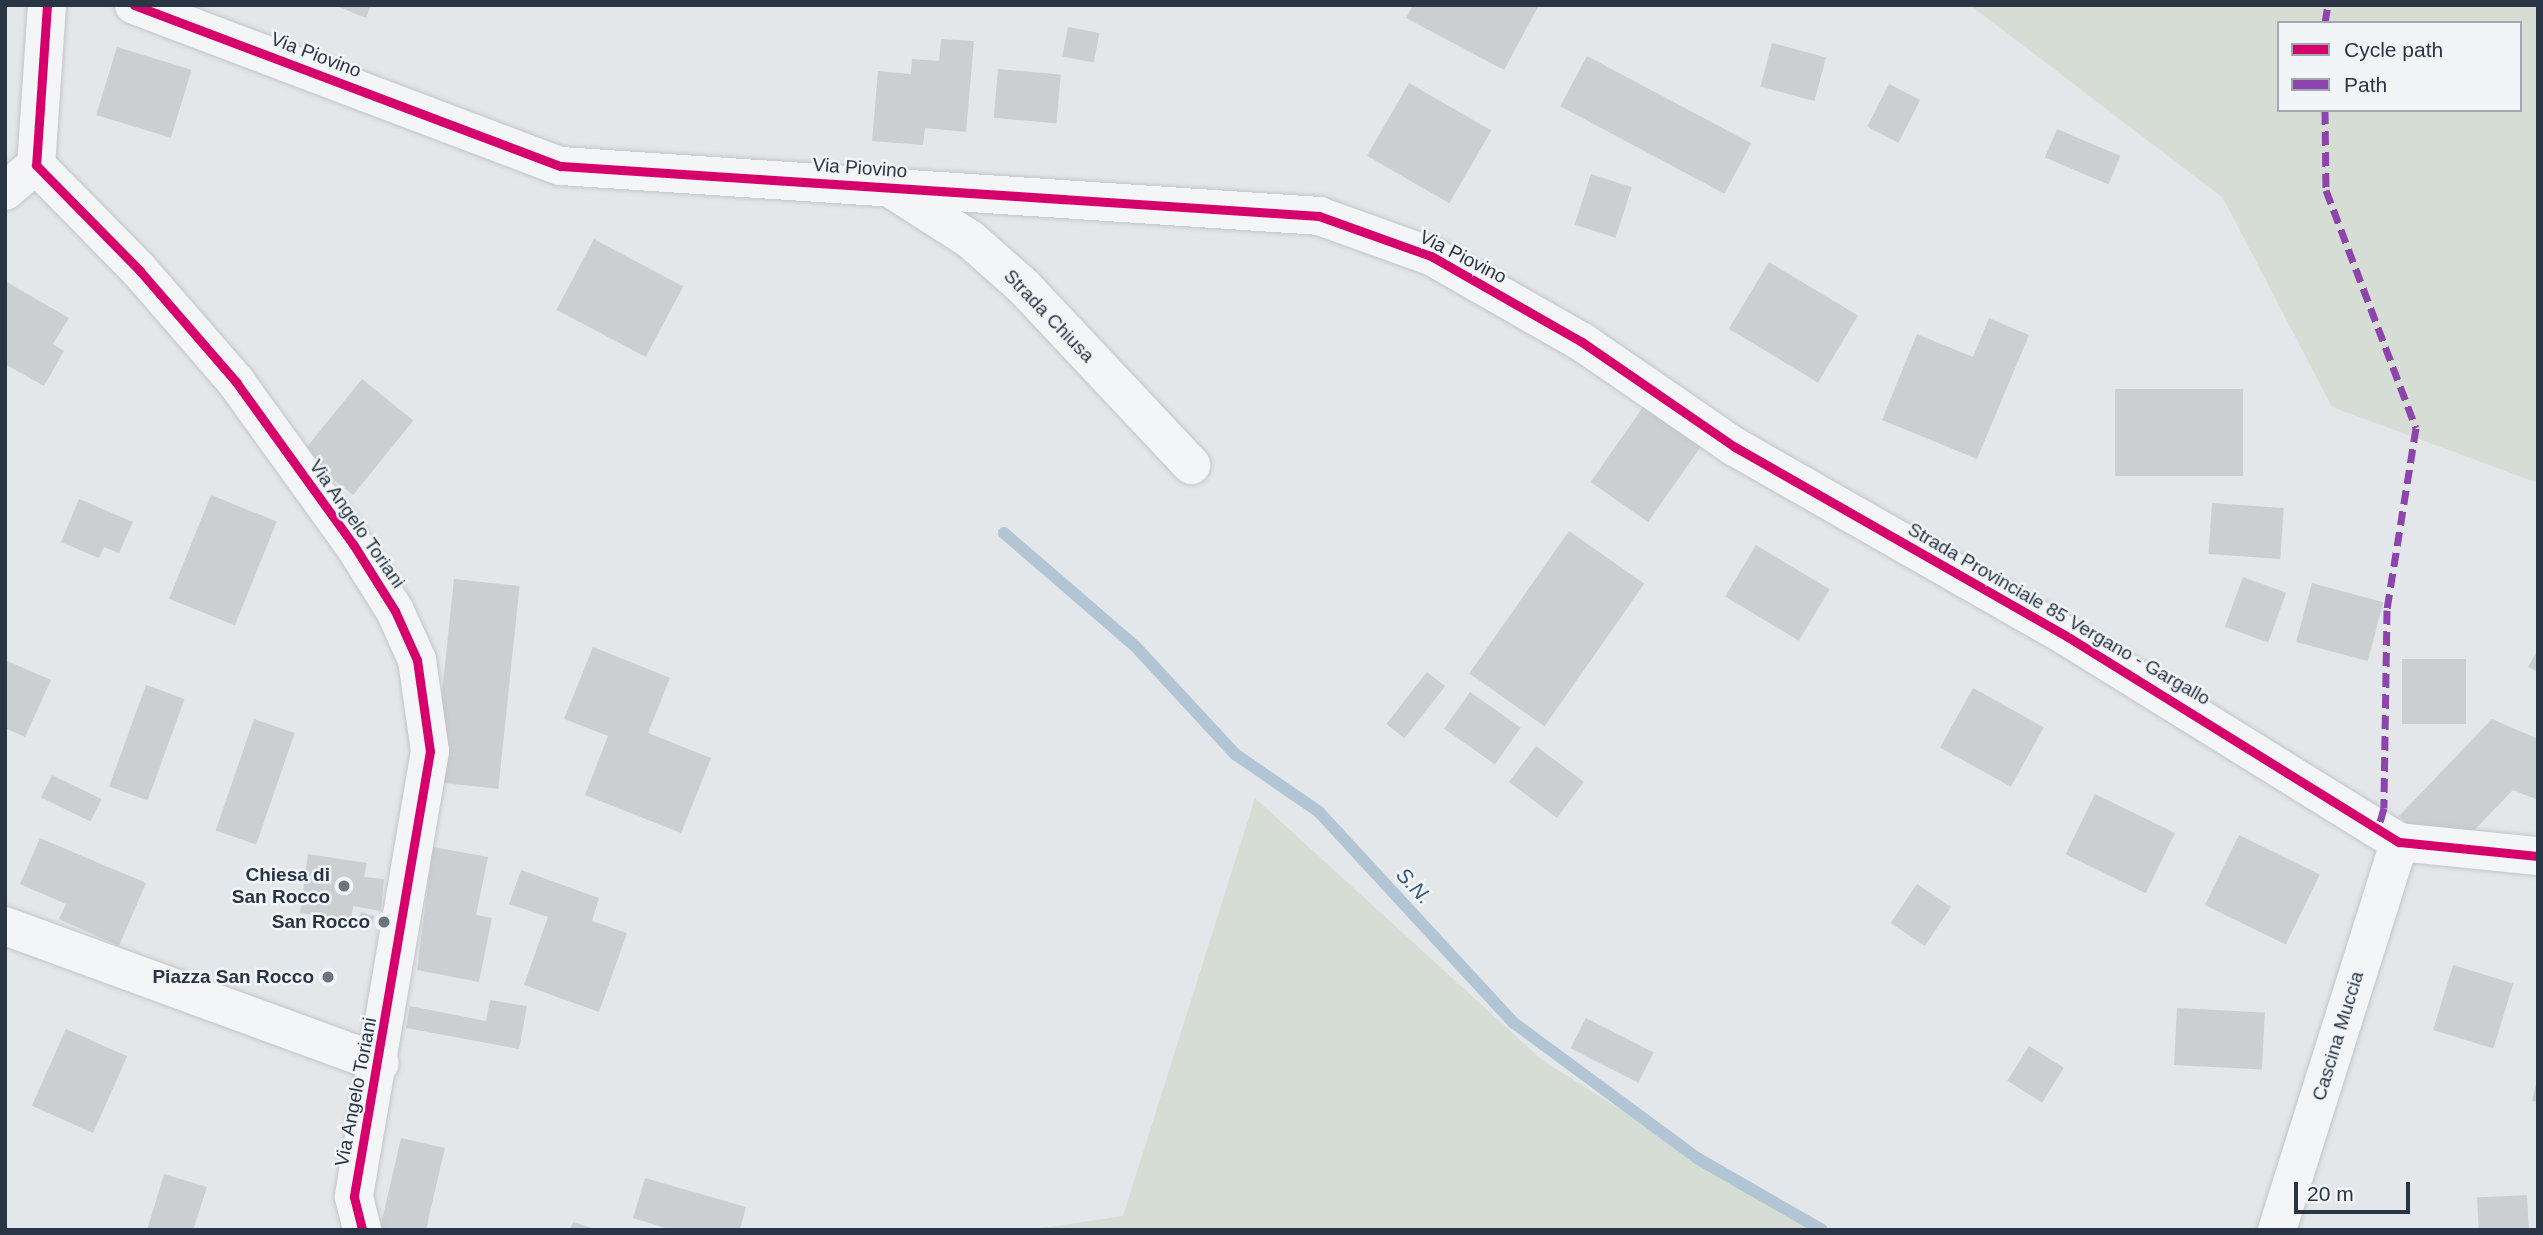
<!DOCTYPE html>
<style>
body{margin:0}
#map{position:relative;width:2543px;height:1235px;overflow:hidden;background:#e4e7e9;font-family:Arial,sans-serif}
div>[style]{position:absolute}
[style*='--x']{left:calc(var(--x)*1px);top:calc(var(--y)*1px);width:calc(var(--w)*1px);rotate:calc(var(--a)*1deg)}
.green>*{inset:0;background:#d5ddd4}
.stream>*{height:12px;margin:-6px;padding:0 6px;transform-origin:6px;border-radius:6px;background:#b2c5d5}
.building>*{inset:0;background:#cccfd2;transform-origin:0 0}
.roads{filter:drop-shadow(0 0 2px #c2c5c7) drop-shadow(0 0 2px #c2c5c7)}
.minor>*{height:38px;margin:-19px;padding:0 19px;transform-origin:19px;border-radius:19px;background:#f3f5f6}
.tertiary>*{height:38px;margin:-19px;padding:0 19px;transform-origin:19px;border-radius:19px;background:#f3f5f6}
.quiet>*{height:7px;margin-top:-3.5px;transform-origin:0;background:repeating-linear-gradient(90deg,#8e44ad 0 14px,transparent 0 21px)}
.cycleway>*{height:9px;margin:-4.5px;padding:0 4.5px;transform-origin:4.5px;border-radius:4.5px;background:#d6006c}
.dots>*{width:19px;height:19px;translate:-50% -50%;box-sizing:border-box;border:4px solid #f2f5f8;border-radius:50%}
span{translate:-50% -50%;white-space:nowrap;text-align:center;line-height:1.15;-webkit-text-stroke:5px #f2f5f8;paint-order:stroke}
.street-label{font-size:19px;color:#293544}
.poi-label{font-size:19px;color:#293544;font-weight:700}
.right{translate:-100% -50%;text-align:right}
.water-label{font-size:21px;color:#32587a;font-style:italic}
.frame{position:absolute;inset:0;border:7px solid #293544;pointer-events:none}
.legend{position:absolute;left:2277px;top:21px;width:245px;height:91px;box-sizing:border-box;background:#f2f5f8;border:2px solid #a2a8b0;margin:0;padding:9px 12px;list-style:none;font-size:21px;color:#293544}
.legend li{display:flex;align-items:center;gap:14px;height:35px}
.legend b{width:35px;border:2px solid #a2a8b0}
.scale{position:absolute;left:2294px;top:1182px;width:116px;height:32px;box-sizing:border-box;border:4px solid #293544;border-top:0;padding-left:9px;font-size:21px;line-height:24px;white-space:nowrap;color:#293544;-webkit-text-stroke:5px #f2f5f8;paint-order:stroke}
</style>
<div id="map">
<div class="green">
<i style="clip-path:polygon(evenodd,1970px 5px,2538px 5px,2538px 483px,2332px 407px,2223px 198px,1970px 5px,2279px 23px,2520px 23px,2520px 110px,2279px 110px,2279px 23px)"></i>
<i style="clip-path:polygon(1255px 798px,1542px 1060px,1755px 1194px,1828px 1230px,1029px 1230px,1123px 1216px)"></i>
</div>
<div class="stream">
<i style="--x:1004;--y:533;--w:173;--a:40.8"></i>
<i style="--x:1135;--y:646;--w:147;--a:47.2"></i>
<i style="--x:1235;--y:754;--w:102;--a:34.6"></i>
<i style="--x:1319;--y:812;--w:287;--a:47.3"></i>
<i style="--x:1514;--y:1023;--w:227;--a:36.4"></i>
<i style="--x:1697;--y:1158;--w:144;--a:29.9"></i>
</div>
<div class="building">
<i style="clip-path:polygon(334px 5px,371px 5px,366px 18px)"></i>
<i style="clip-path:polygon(1413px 5px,1539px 5px,1504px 70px,1406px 18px)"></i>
<i style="left:1068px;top:27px;width:32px;height:30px;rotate:11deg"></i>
<i style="clip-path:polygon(941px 39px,974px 41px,966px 132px,925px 128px,923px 145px,872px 141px,878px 71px,911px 74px,912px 59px,939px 61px)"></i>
<i style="left:1772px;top:43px;width:56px;height:45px;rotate:15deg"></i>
<i style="left:117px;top:47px;width:78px;height:71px;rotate:17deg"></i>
<i style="left:1587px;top:56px;width:186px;height:57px;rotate:28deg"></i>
<i style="left:998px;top:69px;width:63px;height:49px;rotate:5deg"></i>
<i style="left:1409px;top:83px;width:95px;height:84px;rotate:30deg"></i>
<i style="left:1889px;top:84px;width:35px;height:48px;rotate:27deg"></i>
<i style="left:2057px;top:129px;width:69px;height:31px;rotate:23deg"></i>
<i style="left:1591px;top:174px;width:43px;height:53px;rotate:18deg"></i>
<i style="left:594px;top:239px;width:101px;height:80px;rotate:28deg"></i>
<i style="left:1769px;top:262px;width:104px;height:78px;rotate:31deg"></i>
<i style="clip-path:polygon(5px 281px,69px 318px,53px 344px,64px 351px,44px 386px,5px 364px)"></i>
<i style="clip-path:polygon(1989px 318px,2029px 335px,1977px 459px,1882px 420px,1917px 334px,1973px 357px)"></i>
<i style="left:362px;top:379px;width:66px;height:96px;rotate:39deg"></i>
<i style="left:2115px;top:389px;width:128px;height:87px"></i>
<i style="left:1648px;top:400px;width:70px;height:100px;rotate:35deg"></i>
<i style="left:211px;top:495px;width:71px;height:112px;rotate:22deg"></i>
<i style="clip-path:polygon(79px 499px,133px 522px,119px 553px,104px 547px,99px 558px,61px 542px)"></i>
<i style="left:2212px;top:503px;width:72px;height:51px;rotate:4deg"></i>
<i style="left:1569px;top:531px;width:92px;height:174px;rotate:35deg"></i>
<i style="left:1756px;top:545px;width:86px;height:60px;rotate:31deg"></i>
<i style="left:2243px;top:577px;width:46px;height:53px;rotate:20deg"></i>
<i style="left:454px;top:579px;width:66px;height:204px;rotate:6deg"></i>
<i style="left:2312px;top:583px;width:74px;height:61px;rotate:15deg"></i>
<i style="clip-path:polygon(593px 647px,670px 678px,648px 733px,711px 758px,681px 833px,585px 795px,608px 736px,564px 719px)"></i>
<i style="clip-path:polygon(2538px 649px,2538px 672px,2528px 667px)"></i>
<i style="left:2402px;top:659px;width:64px;height:65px"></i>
<i style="clip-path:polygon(5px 660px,51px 680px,25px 737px,5px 728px)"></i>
<i style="left:1427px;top:672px;width:23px;height:66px;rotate:38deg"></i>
<i style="left:146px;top:685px;width:41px;height:108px;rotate:20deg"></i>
<i style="left:1973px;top:688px;width:81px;height:68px;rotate:29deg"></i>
<i style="left:1470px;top:692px;width:62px;height:45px;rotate:35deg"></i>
<i style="left:254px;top:719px;width:43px;height:118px;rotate:19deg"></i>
<i style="clip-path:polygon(2492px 719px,2538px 739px,2538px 800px,2513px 790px,2459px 846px,2424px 840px,2399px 816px)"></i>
<i style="left:1536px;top:746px;width:60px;height:45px;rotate:37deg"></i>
<i style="left:52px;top:775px;width:55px;height:25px;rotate:26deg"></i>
<i style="left:2095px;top:794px;width:89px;height:67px;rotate:26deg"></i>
<i style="left:2239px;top:835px;width:90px;height:78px;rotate:26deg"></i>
<i style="clip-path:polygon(40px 838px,146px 883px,119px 946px,59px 919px,66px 904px,20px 884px)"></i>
<i style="clip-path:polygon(433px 847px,488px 857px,476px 915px,492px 918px,479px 982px,417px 970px)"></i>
<i style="clip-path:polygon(308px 854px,367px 863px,364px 877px,384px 879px,381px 911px,353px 906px,351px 921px,300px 913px)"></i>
<i style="clip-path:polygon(521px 870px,599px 898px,592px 921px,627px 933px,599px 1012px,524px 985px,548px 917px,509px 904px)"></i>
<i style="left:1917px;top:884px;width:41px;height:47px;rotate:34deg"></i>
<i style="left:361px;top:912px;width:14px;height:9px;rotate:17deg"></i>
<i style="left:2453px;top:965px;width:63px;height:68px;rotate:17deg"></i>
<i style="clip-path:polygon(490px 1000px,527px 1006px,519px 1049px,406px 1028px,410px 1006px,486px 1021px)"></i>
<i style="left:2177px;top:1008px;width:88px;height:57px;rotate:3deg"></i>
<i style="left:1586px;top:1018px;width:76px;height:34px;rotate:27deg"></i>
<i style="left:66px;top:1029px;width:67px;height:84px;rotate:24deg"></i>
<i style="left:2029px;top:1046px;width:41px;height:41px;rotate:32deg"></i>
<i style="clip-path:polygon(2537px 1080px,2538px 1080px,2538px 1102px,2532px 1101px)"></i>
<i style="left:401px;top:1138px;width:45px;height:95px;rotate:13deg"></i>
<i style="clip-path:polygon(164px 1174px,207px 1187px,193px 1230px,147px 1230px)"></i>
<i style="clip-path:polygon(645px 1178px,746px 1207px,740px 1230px,672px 1230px,633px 1218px)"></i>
<i style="left:2527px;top:1195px;width:35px;height:50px;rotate:87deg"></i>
<i style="clip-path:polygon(573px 1222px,595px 1229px,594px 1230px,570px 1230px)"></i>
</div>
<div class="roads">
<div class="minor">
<i style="--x:47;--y:5;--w:160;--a:93.9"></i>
<i style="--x:36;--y:165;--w:148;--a:45.5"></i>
<i style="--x:140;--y:271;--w:147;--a:49.1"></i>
<i style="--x:236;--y:382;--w:200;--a:54.2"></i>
<i style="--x:353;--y:544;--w:79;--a:57.9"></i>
<i style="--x:395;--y:611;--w:54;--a:65.8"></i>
<i style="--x:417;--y:660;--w:92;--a:81.9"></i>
<i style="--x:430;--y:751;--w:452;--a:99.7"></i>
<i style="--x:354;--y:1197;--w:34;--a:76"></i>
<i style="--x:890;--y:188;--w:96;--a:32.7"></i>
<i style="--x:971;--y:240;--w:72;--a:41.6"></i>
<i style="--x:1025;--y:288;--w:243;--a:46.8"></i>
<i style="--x:5;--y:191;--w:40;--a:-40"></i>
<i style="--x:5;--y:926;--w:399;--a:20.1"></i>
<i style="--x:2277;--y:1230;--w:407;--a:-72.5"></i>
</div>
<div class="tertiary">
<i style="--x:134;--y:5;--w:456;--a:20.7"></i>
<i style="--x:561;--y:166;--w:760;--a:3.77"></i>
<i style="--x:1319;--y:216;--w:119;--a:19.7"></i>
<i style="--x:1431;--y:256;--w:174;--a:29.7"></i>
<i style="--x:1582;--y:342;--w:186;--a:34.5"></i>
<i style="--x:1735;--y:447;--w:383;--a:29.7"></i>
<i style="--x:2068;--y:637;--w:389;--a:31.8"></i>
<i style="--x:2399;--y:842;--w:140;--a:5.8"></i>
</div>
</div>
<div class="quiet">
<i style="--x:2325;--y:23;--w:18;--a:-81"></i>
<i style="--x:2325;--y:110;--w:80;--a:89.3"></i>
<i style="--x:2326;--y:190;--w:254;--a:69.3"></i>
<i style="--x:2416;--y:428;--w:184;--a:99.1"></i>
<i style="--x:2387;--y:610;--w:198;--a:90.9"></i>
<i style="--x:2384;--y:808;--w:19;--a:106"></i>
</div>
<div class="cycleway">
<i style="--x:47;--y:5;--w:160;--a:93.9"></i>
<i style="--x:36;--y:165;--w:148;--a:45.5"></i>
<i style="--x:140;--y:271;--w:147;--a:49.1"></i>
<i style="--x:236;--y:382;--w:200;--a:54.2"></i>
<i style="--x:353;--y:544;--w:79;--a:57.9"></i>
<i style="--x:395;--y:611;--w:54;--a:65.8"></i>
<i style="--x:417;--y:660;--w:92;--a:81.9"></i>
<i style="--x:430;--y:751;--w:452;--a:99.7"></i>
<i style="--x:354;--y:1197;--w:34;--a:76"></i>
<i style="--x:134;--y:5;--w:456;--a:20.7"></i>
<i style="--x:561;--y:166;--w:760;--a:3.77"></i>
<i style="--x:1319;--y:216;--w:119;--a:19.7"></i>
<i style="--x:1431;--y:256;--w:174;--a:29.7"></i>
<i style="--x:1582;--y:342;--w:186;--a:34.5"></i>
<i style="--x:1735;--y:447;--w:383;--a:29.7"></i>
<i style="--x:2068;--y:637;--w:389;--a:31.8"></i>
<i style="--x:2399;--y:842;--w:140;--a:5.8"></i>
</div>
<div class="dots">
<i style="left:344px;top:886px;background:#6a737e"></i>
<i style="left:384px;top:922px;background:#6a737e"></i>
<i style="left:328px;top:977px;background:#6a737e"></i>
</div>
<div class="street-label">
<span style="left:316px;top:55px;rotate:21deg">Via Piovino</span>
<span style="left:860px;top:168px;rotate:4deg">Via Piovino</span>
<span style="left:1463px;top:257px;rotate:27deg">Via Piovino</span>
<span style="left:1049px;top:316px;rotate:46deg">Strada Chiusa</span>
<span style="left:357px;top:524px;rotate:55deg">Via Angelo Toriani</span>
<span style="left:2059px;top:614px;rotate:30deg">Strada Provinciale 85 Vergano - Gargallo</span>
<span style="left:2338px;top:1036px;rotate:-73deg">Cascina Muccia</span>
<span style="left:356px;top:1092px;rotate:-79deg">Via Angelo Toriani</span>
</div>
<div class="poi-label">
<span class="right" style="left:330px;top:886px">Chiesa di<br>San Rocco</span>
<span class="right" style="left:370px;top:922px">San Rocco</span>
<span class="right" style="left:314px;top:977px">Piazza San Rocco</span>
</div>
<div class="water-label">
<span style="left:1414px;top:886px;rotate:47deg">S.N.</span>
</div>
<div class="frame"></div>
<ul class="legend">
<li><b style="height:9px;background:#d6006c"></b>Cycle path</li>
<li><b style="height:9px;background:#8e44ad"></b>Path</li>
</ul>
<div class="scale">20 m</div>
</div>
